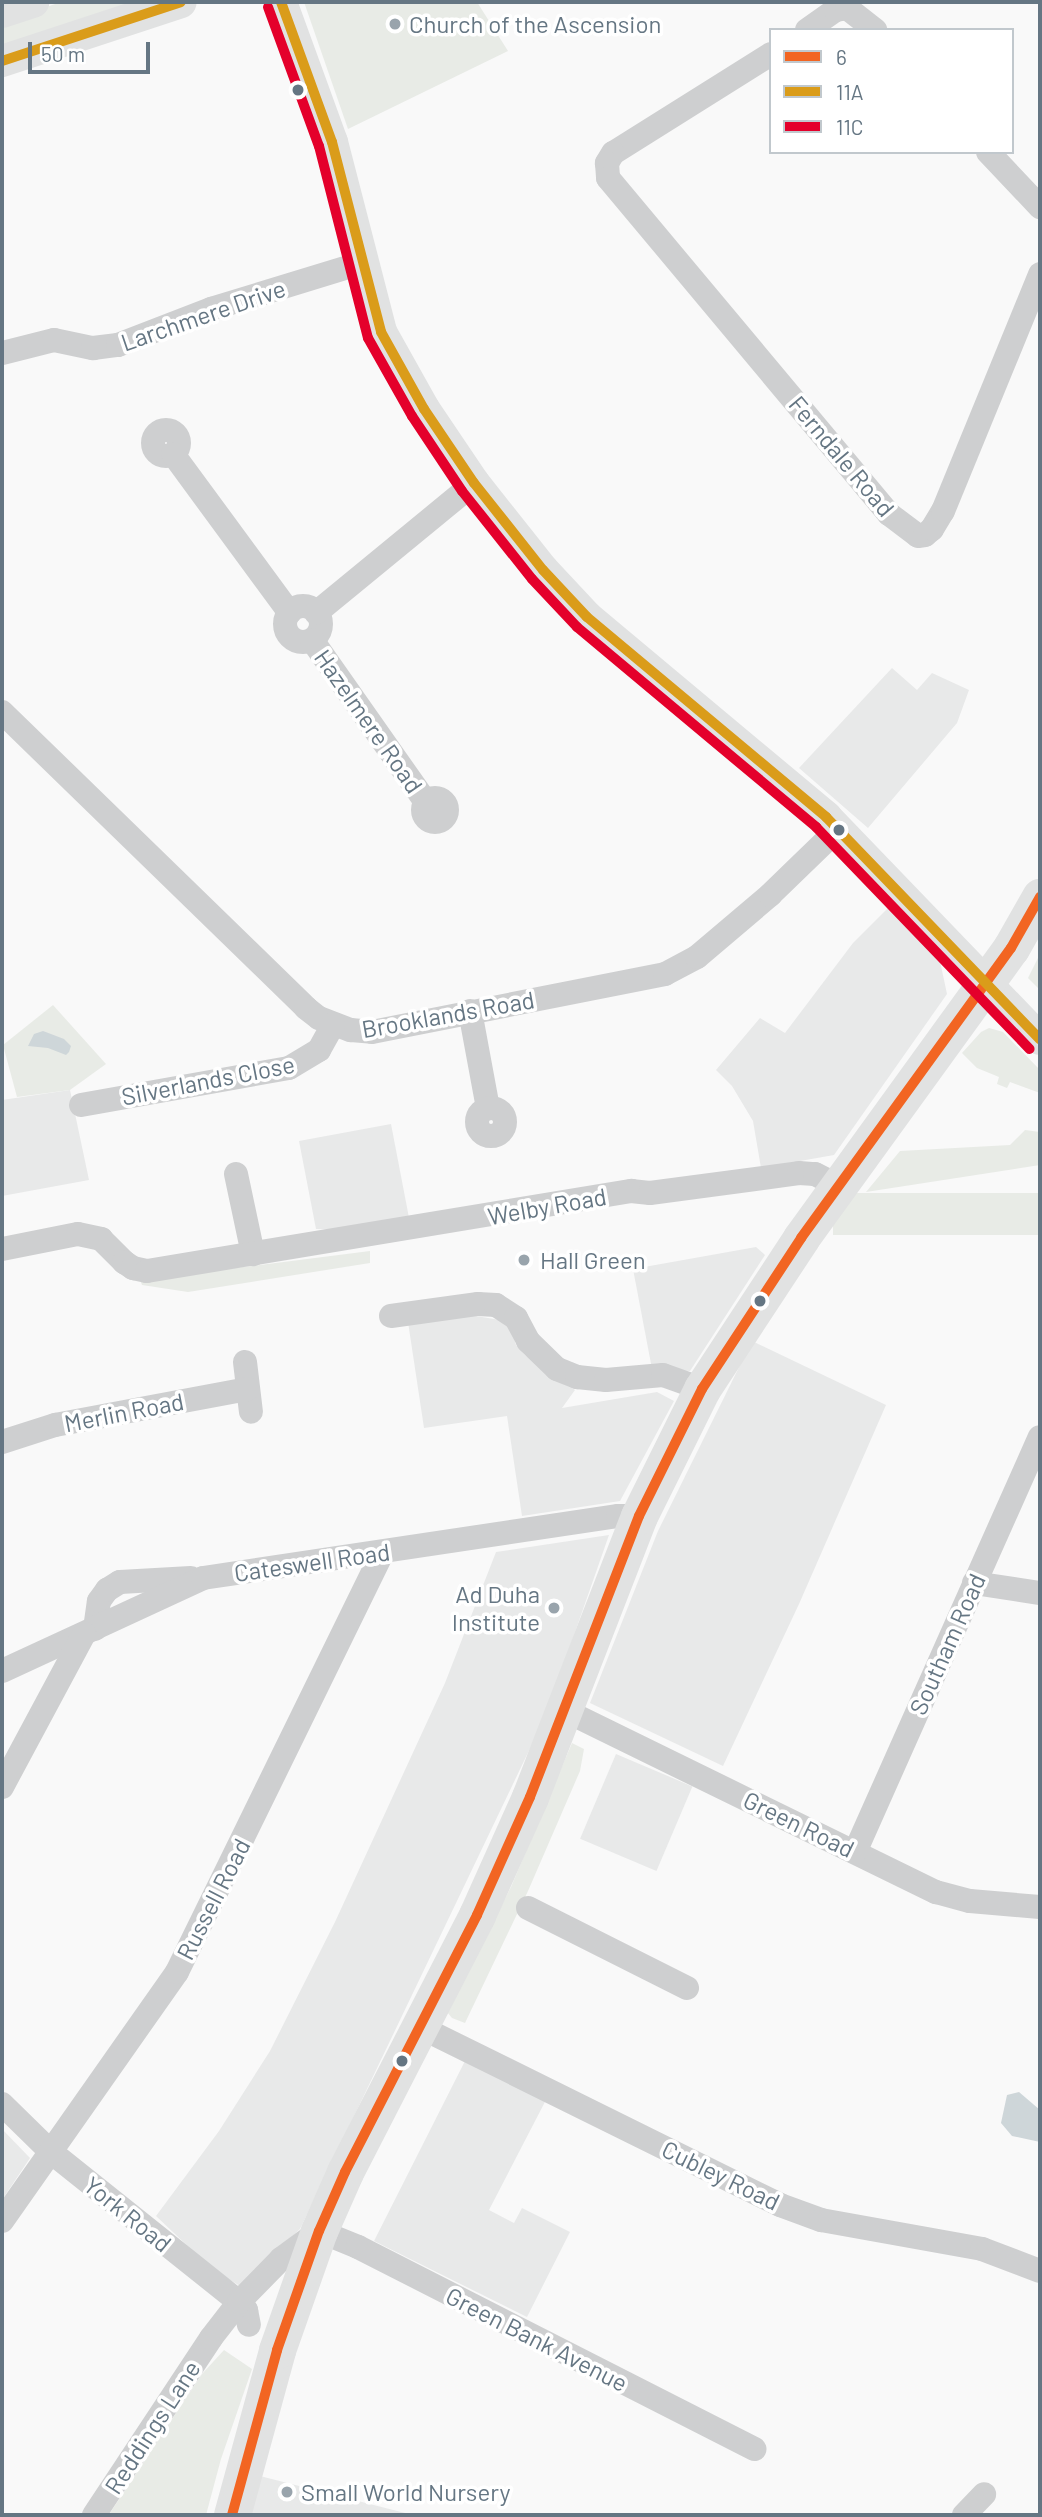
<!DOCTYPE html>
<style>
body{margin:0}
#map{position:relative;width:1042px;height:2517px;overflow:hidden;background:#f9f9f9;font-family:Barlow,sans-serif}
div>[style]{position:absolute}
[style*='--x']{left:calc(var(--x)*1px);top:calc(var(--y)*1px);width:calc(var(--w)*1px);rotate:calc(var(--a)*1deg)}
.built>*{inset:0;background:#e8e9e9;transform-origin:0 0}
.green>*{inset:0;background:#e8ebe6;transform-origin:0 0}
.water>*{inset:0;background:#ced6d9}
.minor>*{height:24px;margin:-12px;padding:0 12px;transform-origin:12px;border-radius:12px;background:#cecfd0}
.minor>.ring{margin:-12px;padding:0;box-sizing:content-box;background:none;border:24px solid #cecfd0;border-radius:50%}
.major>*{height:32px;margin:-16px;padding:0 16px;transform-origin:16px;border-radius:16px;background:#e1e2e2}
.highway>*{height:37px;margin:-18.5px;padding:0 18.5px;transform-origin:18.5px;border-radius:18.5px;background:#e1e2e2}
.bus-1>*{height:10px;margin:-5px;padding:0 5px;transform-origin:5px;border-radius:5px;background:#f26522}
.bus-2>*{height:10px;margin:-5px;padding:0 5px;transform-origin:5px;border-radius:5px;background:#da9c1a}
.bus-3>*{height:10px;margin:-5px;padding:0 5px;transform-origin:5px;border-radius:5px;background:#e4002b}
.dots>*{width:19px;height:19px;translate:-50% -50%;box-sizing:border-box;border:4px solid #fff;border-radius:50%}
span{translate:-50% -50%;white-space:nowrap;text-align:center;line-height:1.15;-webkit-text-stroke:7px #fff;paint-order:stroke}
.poi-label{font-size:24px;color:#657683}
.left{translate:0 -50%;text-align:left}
.right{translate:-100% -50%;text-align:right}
.street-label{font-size:24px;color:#657683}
.frame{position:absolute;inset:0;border:4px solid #657683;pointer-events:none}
.legend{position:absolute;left:769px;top:28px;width:245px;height:126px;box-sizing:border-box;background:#fff;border:2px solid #c1c8cd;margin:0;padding:9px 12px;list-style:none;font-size:21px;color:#657683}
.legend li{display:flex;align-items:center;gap:14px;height:35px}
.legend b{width:35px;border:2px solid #c1c8cd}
.scale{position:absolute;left:28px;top:42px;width:122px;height:32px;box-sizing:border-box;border:4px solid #657683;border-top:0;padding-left:9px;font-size:21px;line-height:24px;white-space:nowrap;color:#657683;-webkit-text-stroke:5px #fff;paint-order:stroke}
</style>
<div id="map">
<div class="built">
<i style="clip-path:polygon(892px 668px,917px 690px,932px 673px,969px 690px,957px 723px,868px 828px,799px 768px)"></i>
<i style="clip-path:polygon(888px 908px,940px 961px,947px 994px,834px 1155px,761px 1168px,753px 1121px,732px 1086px,716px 1070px,760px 1018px,785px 1033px,853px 943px)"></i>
<i style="clip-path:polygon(70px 1090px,89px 1180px,2px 1196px,2px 1100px)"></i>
<i style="clip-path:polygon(391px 1124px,410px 1223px,355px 1230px,316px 1229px,299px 1141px)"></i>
<i style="clip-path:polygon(756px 1247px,765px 1255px,690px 1371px,652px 1369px,633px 1269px)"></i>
<i style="clip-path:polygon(470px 1315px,500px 1320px,512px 1331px,516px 1345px,525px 1355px,575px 1390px,562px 1408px,657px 1392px,674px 1401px,620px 1501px,522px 1516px,507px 1416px,424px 1428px,408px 1322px)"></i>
<i style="clip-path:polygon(752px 1341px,886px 1405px,799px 1604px,723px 1766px,590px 1703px,658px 1531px)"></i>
<i style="clip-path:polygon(609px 1535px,546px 1715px,300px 2229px,240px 2286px,212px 2269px,156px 2216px,219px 2131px,270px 2051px,335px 1922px,445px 1683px,496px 1552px)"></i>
<i style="left:616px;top:1754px;width:83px;height:92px;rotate:23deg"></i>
<i style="clip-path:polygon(466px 2059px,547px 2098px,489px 2210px,514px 2223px,522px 2208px,570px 2232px,527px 2317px,374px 2241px)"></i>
<i style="clip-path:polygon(2px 2129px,30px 2158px,2px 2200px)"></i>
<i style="clip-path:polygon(256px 2475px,409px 2514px,250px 2515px)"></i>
</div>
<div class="green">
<i style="clip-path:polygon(61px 2px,150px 2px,2px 51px,2px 22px)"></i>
<i style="clip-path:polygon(304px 2px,477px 2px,508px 51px,348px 129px)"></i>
<i style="clip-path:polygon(1040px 954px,1040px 990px,1028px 978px)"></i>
<i style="clip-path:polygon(53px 1005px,106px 1064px,70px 1090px,17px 1097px,3px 1045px)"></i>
<i style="clip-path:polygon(989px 1028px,1003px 1032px,1040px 1070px,1040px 1093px,1010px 1082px,1007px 1088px,997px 1084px,999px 1077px,977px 1068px,962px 1053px,981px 1032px)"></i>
<i style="clip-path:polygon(1025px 1130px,1040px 1132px,1040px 1165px,866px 1192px,900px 1151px,1010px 1145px)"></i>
<i style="left:1040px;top:1193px;width:42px;height:207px;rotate:90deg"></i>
<i style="clip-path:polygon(370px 1251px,370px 1263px,188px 1292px,142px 1285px,140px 1280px)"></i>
<i style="clip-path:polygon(572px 1743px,584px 1749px,580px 1771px,528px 1891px,465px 2023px,452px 2018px,447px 2012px,511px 1887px)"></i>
<i style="clip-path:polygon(224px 2350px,252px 2369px,221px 2459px,206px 2515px,110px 2513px,202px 2374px)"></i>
</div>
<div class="water">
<i style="clip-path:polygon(43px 1031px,64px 1039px,71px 1046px,69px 1052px,66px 1055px,48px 1048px,28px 1046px,34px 1034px)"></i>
<i style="clip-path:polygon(1019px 2092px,1040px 2110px,1040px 2142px,1012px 2136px,1001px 2123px,1007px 2095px)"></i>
</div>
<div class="minor">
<i style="--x:807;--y:30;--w:35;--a:-35"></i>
<i style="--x:836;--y:10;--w:11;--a:-10"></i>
<i style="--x:847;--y:8;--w:36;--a:38"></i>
<i style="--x:771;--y:54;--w:186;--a:147.9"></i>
<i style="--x:613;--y:153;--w:12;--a:121"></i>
<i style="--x:607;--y:163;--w:15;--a:86"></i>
<i style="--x:608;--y:178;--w:438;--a:50.1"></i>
<i style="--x:889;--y:514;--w:36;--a:37"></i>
<i style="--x:918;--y:536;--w:7;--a:-8"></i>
<i style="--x:925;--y:535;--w:9;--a:-41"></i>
<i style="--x:932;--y:529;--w:21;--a:-59"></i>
<i style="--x:943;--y:511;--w:256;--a:-67.7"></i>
<i style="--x:988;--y:152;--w:76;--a:46.6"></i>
<i style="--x:2;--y:353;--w:54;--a:-14"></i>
<i style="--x:54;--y:340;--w:40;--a:12"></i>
<i style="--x:93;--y:348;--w:25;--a:-7"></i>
<i style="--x:118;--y:345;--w:100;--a:-21.2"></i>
<i style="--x:211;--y:309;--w:157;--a:-17"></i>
<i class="ring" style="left:153px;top:430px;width:2px;height:2px"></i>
<i style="--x:173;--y:454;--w:197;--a:53.7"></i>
<i class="ring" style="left:285px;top:606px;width:12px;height:12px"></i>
<i style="--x:316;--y:613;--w:205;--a:-39.4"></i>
<i style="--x:312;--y:640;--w:198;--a:54.9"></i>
<i style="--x:2;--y:712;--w:424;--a:44.2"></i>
<i style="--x:306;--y:1008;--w:16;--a:38"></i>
<i style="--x:319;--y:1018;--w:34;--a:21"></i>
<i style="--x:351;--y:1030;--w:21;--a:5"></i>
<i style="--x:372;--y:1032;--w:299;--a:-11.2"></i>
<i style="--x:665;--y:974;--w:36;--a:-28"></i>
<i style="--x:697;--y:957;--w:96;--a:-40.3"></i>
<i style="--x:770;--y:895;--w:95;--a:-44.1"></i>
<i class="ring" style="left:423px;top:798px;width:0;height:0"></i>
<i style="--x:470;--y:1011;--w:99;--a:79.5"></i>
<i style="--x:81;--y:1105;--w:211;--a:-10.1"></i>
<i style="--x:289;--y:1068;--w:35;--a:-31"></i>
<i style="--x:319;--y:1050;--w:29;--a:-61"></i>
<i class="ring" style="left:477px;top:1108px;width:4px;height:4px"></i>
<i style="--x:236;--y:1174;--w:82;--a:78"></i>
<i style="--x:2;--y:1249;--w:77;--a:-11.2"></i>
<i style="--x:78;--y:1234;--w:24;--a:12"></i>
<i style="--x:101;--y:1239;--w:33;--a:45"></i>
<i style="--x:124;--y:1262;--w:11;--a:34"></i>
<i style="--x:133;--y:1268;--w:14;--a:12"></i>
<i style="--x:147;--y:1271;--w:491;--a:-9.4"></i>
<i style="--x:631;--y:1191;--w:19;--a:6"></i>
<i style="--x:650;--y:1193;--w:150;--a:-7.6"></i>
<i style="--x:799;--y:1173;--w:16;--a:4"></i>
<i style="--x:815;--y:1174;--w:27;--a:27"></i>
<i style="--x:391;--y:1316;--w:88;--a:-7.9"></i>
<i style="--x:478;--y:1304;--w:18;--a:3"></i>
<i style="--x:496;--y:1305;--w:24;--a:33"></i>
<i style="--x:516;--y:1318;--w:26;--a:62"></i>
<i style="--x:528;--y:1341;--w:40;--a:44"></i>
<i style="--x:557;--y:1369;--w:22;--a:22"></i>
<i style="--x:577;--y:1377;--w:29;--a:6"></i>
<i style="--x:606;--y:1380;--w:57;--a:-5"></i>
<i style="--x:663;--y:1375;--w:41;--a:19.7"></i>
<i style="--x:245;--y:1362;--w:50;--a:83.2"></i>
<i style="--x:2;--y:1442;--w:56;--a:-17.8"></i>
<i style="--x:55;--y:1425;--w:196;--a:-10.6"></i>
<i style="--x:974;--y:1583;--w:67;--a:8.6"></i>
<i style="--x:95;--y:1629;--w:28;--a:-82"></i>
<i style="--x:99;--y:1601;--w:14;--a:-54"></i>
<i style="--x:107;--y:1590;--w:15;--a:-32"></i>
<i style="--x:120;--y:1582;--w:71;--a:-3.2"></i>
<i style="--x:2;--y:1671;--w:221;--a:-24.8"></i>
<i style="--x:203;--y:1578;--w:420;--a:-8.5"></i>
<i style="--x:618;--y:1516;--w:21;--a:0"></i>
<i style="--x:566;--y:1711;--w:412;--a:26.1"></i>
<i style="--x:936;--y:1892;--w:35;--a:15"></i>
<i style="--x:970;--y:1901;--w:70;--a:4.9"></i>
<i style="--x:2;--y:1787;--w:174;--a:-61.8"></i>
<i style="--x:855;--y:1852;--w:454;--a:-66"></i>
<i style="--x:528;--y:1908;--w:178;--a:26.7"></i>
<i style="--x:420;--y:2027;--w:402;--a:26.3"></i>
<i style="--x:780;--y:2205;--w:44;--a:20.1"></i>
<i style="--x:821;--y:2220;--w:164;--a:10.2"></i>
<i style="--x:982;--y:2249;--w:62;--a:20.8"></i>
<i style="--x:2;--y:2104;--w:69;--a:44.4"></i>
<i style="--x:51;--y:2152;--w:241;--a:38.6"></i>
<i style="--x:239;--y:2302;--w:11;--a:49"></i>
<i style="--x:246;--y:2310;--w:15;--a:79"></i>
<i style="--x:2;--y:2221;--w:304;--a:-54.9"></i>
<i style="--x:177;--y:1972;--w:466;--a:-63.9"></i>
<i style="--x:94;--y:2515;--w:212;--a:-56.5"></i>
<i style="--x:211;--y:2338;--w:46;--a:-52.1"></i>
<i style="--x:239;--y:2302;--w:60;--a:-45.7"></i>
<i style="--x:281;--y:2259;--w:47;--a:-36.4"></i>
<i style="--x:319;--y:2231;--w:42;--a:22.3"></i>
<i style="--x:358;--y:2247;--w:445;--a:27"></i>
<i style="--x:964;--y:2515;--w:29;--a:-46"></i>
</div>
<div class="major">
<i style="--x:281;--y:2;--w:149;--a:70"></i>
<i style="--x:332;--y:142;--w:196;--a:75.5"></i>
<i style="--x:381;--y:332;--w:88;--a:60.8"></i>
<i style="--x:424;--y:409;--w:89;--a:56"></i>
<i style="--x:474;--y:483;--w:111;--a:51.6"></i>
<i style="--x:543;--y:570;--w:64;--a:46.9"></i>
<i style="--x:587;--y:617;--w:312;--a:39.9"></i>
<i style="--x:826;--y:817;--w:308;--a:46.1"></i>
<i style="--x:2;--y:12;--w:33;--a:-18"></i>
<i style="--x:2;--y:61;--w:188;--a:-18.2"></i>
</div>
<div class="highway">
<i style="--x:232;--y:2515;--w:171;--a:-74.7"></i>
<i style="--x:277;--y:2350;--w:126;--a:-70.6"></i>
<i style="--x:319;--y:2231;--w:64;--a:-66.2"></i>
<i style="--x:345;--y:2172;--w:289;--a:-62.8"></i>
<i style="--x:477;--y:1915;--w:129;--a:-65.8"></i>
<i style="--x:530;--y:1797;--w:301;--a:-68.8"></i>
<i style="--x:639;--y:1516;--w:142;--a:-63.6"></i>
<i style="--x:702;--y:1389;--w:181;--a:-56.7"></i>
<i style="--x:801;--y:1238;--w:358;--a:-54.1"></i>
<i style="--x:1011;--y:948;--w:59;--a:-60.4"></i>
</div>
<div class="bus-1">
<i style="--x:232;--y:2515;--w:171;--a:-74.7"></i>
<i style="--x:277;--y:2350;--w:126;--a:-70.6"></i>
<i style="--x:319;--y:2231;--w:64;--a:-66.2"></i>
<i style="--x:345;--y:2172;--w:289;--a:-62.8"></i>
<i style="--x:477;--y:1915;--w:129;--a:-65.8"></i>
<i style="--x:530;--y:1797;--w:301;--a:-68.8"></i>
<i style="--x:639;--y:1516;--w:142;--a:-63.6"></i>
<i style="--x:702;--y:1389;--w:181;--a:-56.7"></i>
<i style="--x:801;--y:1238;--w:358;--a:-54.1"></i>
<i style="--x:1011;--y:948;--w:59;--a:-60.4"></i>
</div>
<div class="bus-2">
<i style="--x:281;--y:2;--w:149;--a:70"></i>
<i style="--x:332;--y:142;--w:196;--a:75.5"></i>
<i style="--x:381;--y:332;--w:88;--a:60.8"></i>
<i style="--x:424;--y:409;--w:89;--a:56"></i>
<i style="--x:474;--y:483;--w:111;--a:51.6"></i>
<i style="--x:543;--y:570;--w:64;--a:46.9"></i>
<i style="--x:587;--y:617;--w:312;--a:39.9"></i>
<i style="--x:826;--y:817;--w:308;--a:46.1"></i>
<i style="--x:2;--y:61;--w:188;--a:-18.2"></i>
</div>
<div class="bus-3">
<i style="--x:268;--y:7;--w:148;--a:69.9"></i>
<i style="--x:319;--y:146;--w:198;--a:75.7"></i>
<i style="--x:368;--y:338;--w:90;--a:60.6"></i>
<i style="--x:412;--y:416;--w:90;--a:56.3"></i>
<i style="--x:462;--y:491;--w:112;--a:51.5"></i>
<i style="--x:532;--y:579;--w:66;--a:46.8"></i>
<i style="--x:577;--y:627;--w:312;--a:39.9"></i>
<i style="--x:816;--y:827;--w:308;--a:46.1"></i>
</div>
<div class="dots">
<i style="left:395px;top:24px;background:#99a4ac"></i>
<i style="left:298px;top:90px;background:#657683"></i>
<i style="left:839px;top:830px;background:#657683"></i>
<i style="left:524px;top:1260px;background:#99a4ac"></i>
<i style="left:760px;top:1301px;background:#657683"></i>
<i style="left:554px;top:1608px;background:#99a4ac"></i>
<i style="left:402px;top:2061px;background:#657683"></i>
<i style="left:287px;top:2492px;background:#99a4ac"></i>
</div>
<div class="poi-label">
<span class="left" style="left:409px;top:24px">Church of the Ascension</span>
<span class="left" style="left:540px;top:1260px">Hall Green</span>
<span class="right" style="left:540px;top:1608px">Ad Duha<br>Institute</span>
<span class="left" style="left:301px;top:2492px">Small World Nursery</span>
</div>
<div class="street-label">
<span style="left:203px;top:315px;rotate:-19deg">Larchmere Drive</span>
<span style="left:842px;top:456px;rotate:50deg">Ferndale Road</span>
<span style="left:369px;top:721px;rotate:55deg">Hazelmere Road</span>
<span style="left:448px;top:1014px;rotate:-10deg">Brooklands Road</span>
<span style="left:208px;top:1080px;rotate:-11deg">Silverlands Close</span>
<span style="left:547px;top:1206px;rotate:-10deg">Welby Road</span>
<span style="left:124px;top:1412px;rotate:-11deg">Merlin Road</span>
<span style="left:312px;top:1562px;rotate:-8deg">Cateswell Road</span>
<span style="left:947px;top:1644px;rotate:-66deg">Southam Road</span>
<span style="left:799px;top:1824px;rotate:26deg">Green Road</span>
<span style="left:213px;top:1899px;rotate:-63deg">Russell Road</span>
<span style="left:721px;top:2175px;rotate:26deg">Cubley Road</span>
<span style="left:128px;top:2214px;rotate:39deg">York Road</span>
<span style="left:537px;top:2339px;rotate:27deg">Green Bank Avenue</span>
<span style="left:152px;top:2427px;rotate:-57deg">Reddings Lane</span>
</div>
<div class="frame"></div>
<ul class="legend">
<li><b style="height:9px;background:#f26522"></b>6</li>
<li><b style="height:9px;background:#da9c1a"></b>11A</li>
<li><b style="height:9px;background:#e4002b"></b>11C</li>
</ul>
<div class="scale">50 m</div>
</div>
